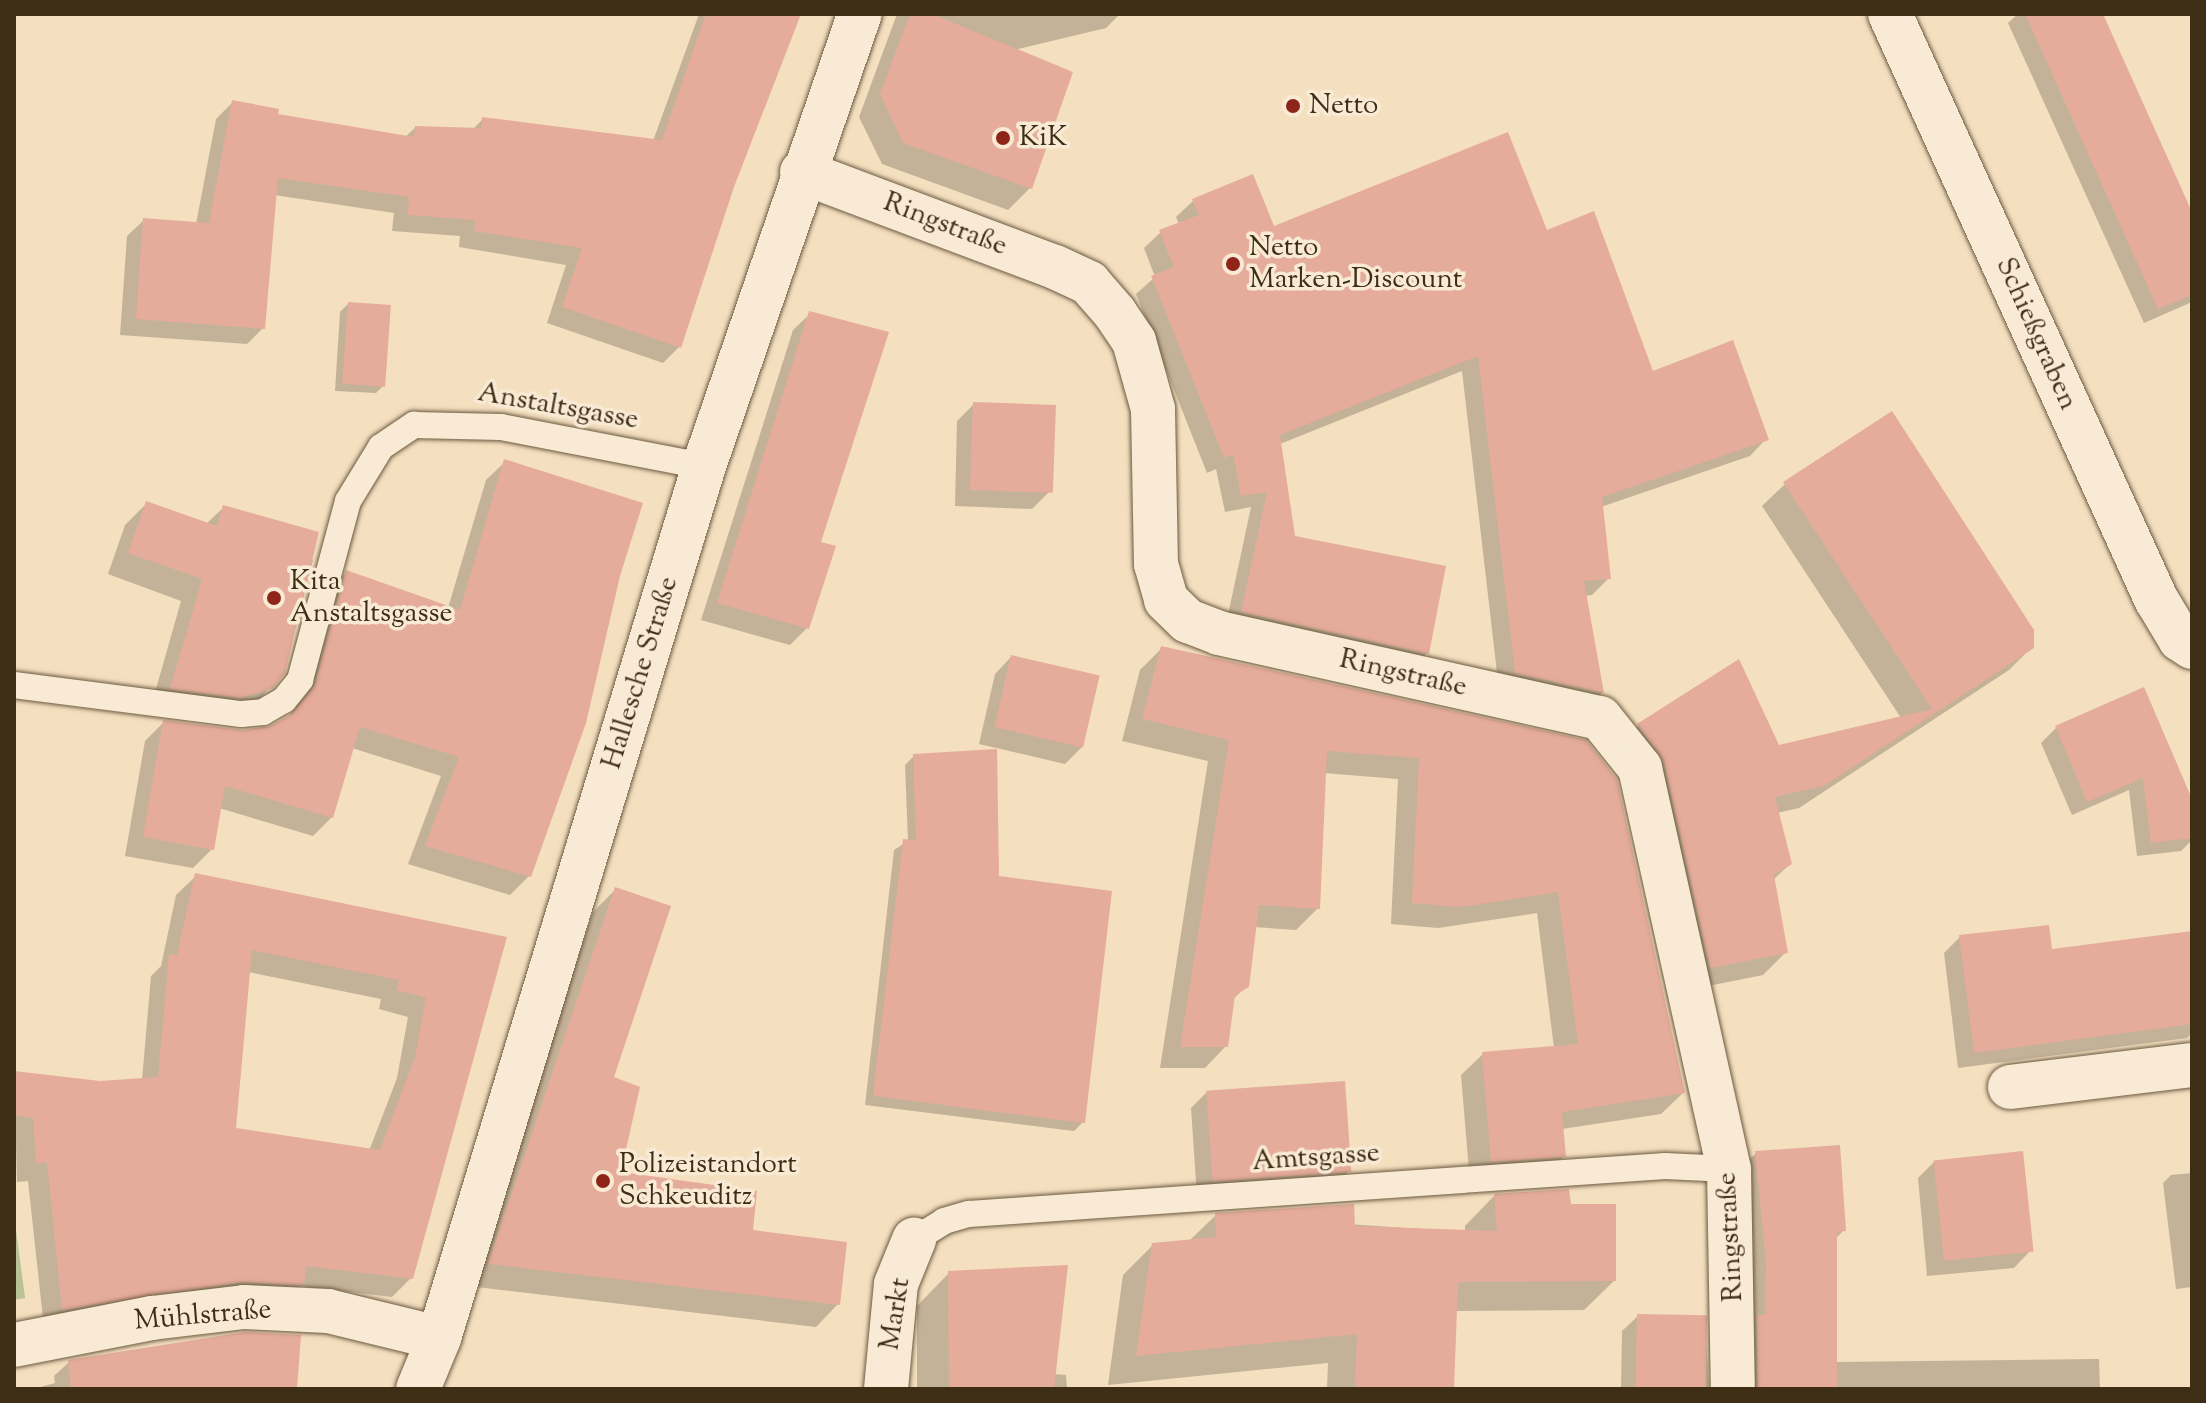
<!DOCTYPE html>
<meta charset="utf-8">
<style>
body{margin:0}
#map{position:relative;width:2206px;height:1403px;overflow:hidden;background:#f4dfbf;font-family:"Sorts Mill Goudy",serif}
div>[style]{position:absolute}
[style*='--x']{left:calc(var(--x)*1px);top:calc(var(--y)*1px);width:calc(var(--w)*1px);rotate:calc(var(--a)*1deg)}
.green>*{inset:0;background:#b8c295}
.shadow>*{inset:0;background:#0003}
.building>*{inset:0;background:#e5ac9b;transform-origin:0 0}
.roads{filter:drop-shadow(0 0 2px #6c5a40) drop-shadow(0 0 2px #6c5a40)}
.lane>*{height:26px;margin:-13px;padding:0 13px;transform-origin:13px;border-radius:13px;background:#f8ead5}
.street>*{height:44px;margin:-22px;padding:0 22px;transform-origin:22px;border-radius:22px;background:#f8ead5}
.secondary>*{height:44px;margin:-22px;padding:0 22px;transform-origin:22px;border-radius:22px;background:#f8ead5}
.dots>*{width:22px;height:22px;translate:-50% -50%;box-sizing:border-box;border:4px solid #f8ead5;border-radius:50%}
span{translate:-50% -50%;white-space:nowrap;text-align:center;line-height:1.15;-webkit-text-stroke:7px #f8ead5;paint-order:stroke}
.poi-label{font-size:28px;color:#3f2e16}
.left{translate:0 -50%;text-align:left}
.street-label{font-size:28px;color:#3f2e16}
.frame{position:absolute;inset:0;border:16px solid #3f2e16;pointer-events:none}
</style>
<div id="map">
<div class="green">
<i style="clip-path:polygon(14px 1215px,25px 1298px,14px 1300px)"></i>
</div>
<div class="shadow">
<i style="clip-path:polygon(699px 14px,799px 14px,733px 186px,679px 347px,663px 363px,547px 323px,566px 265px,459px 247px,460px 236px,392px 231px,394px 213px,274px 195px,263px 328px,247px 344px,120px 335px,127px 236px,144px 220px,196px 224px,216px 119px,233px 102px,276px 116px,405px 137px,415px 128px,472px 130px,483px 119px,653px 141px)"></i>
<i style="clip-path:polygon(897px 14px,1120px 14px,1106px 28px,1014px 50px,1030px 188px,1008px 210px,882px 164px,859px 117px)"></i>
<i style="clip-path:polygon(2018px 14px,2102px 14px,2192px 228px,2192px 302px,2144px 323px,2008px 23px)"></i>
<i style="clip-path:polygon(1193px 201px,1273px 228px,1546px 233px,1652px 373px,1766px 439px,1750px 456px,1601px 507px,1609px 578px,1592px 595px,1584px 596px,1602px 693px,1585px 709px,1499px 690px,1462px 371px,1280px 444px,1293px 537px,1427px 653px,1410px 670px,1225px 629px,1251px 507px,1225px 512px,1216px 469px,1207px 473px,1136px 294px,1155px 277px,1144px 248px,1161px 232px,1179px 224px,1176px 217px)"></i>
<i style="clip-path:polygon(348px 304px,384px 385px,376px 393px,335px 391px,340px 312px)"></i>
<i style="clip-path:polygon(810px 314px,819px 544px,807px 628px,790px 645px,701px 620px,793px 330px)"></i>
<i style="clip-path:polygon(974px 404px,1049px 492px,1032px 509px,955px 506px,957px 421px)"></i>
<i style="clip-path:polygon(505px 462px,529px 876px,510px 895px,408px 864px,441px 776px,352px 748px,332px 817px,313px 836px,219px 808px,212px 849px,193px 868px,125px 856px,145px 741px,164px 722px,242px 732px,271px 728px,286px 720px,297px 705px,328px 591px,347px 572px,448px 608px,486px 480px)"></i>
<i style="clip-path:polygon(1785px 484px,2032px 647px,2009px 670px,1799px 808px,1777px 813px,1790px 864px,1773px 880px,1786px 952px,1763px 975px,1688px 990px,1616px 748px,1638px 726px,1778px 747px,1901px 718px,1762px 506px)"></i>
<i style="clip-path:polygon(147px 503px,206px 524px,224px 507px,313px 560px,284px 672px,250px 709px,150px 710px,181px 601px,108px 574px,125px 525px)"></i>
<i style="clip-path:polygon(1162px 648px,1585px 742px,1683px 1093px,1661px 1114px,1562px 1129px,1564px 1156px,1543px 1178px,1470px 1183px,1461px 1075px,1483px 1054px,1554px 1048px,1537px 913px,1438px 928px,1391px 924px,1398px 779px,1324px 773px,1318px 908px,1296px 930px,1254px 927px,1247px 986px,1232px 1000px,1226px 1046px,1205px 1068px,1160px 1068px,1208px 761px,1122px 741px,1140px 670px)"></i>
<i style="clip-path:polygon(1011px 657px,1082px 747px,1065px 764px,979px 744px,995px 674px)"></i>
<i style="clip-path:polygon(2143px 690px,2192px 809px,2192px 840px,2181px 851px,2137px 856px,2129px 790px,2072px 815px,2041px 743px,2056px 728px)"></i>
<i style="clip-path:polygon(914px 756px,997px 878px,1083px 1122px,1074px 1131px,865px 1105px,894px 850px,908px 841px,905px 765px)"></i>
<i style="clip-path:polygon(evenodd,196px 876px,505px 938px,411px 1278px,392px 1297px,300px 1286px,283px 1303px,44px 1328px,28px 1181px,17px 1182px,14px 1073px,100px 1083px,142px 1080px,151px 976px,161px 966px,176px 895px,196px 876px,248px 972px,381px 999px,379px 1009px,408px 1017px,397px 1078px,369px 1151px,234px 1130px,248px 972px)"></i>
<i style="clip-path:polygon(615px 890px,611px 1079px,618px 1174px,750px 1232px,838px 1304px,816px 1327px,468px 1286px,593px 912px)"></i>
<i style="clip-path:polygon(2192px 933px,2192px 1033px,2187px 1038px,1958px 1068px,1944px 953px,1960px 937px,2051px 952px)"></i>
<i style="clip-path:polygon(1207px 1092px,1349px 1171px,1333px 1187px,1197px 1197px,1191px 1108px)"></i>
<i style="clip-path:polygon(1756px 1153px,1844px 1230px,1835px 1239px,1835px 1362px,2099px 1359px,2100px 1389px,1743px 1389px,1741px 1168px)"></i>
<i style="clip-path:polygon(1934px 1162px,2030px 1251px,2014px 1268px,1927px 1276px,1918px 1178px)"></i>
<i style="clip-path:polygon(2192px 1173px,2192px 1287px,2176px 1289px,2163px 1183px,2171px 1175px)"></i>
<i style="clip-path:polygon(1494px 1196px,1569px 1206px,1614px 1281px,1584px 1310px,1454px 1311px,1452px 1389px,1327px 1389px,1328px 1363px,1108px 1385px,1123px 1275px,1153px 1245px,1189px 1241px,1216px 1215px,1465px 1232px,1465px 1226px)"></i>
<i style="clip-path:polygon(949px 1273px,1053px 1374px,1066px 1375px,1067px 1389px,917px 1389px,917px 1306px)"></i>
<i style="clip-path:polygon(1638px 1316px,1705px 1316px,1709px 1389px,1621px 1389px,1622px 1331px)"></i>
<i style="clip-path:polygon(245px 1334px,293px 1389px,33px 1389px,55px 1383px,54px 1376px,69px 1362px)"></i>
</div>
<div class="building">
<i style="clip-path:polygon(706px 14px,801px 14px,734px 187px,681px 348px,562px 307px,582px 248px,474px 231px,475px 220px,408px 215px,409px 197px,278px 178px,265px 329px,136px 319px,143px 218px,209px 223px,232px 100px,279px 109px,278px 114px,414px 137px,415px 126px,481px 128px,482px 117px,662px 140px)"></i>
<i style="clip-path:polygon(910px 14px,932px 14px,1073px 72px,1032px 189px,903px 143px,880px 94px)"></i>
<i style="clip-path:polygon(2025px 14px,2103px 14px,2192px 212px,2192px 295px,2158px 309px)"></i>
<i style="clip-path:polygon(1508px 132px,1547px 230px,1594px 211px,1653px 371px,1733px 340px,1769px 440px,1602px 497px,1611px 579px,1584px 581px,1604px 693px,1515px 673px,1478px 356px,1280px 435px,1295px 536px,1446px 566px,1429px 654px,1241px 612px,1267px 492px,1241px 496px,1233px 454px,1224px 458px,1151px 276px,1174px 267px,1159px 230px,1199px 215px,1192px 199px,1253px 174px,1274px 226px)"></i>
<i style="left:348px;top:302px;width:43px;height:82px;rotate:4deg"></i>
<i style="clip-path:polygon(809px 311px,889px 332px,821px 542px,836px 546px,809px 629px,717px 603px)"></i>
<i style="left:973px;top:402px;width:83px;height:88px;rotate:2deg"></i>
<i style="clip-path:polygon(1892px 411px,2034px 630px,2034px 648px,1824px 786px,1775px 797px,1792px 864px,1774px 875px,1788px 953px,1710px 968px,1664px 763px,1637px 724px,1739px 659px,1779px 745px,1932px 709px,1783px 482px)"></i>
<i style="clip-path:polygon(504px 459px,643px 503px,620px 576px,586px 723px,531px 877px,425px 846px,459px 757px,360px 727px,333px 818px,225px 786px,214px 850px,143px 837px,163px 720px,242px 730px,270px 726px,292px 714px,315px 684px,346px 570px,460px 610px)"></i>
<i style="clip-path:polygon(146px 501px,217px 526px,223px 505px,319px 532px,285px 673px,273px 688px,241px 698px,170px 689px,202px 579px,128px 553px)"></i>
<i style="clip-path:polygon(1161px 646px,1586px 740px,1617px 779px,1685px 1093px,1562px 1112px,1566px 1157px,1491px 1162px,1482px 1052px,1578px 1044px,1558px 892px,1461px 907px,1412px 903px,1419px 758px,1327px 751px,1320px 909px,1259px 905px,1249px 987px,1235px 995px,1228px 1047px,1180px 1047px,1229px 740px,1142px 719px)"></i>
<i style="left:1011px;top:655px;width:91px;height:74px;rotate:13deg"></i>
<i style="clip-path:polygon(2144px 687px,2192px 799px,2192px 838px,2151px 843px,2143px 778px,2087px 802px,2055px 726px)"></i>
<i style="clip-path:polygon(997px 749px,999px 876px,1112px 891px,1085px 1123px,873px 1096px,903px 839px,916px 840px,913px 754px)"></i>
<i style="clip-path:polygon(evenodd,195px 873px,507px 937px,413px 1279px,306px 1266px,304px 1285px,241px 1282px,62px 1310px,47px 1163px,36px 1163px,33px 1118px,14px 1115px,14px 1071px,100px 1081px,158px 1077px,169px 954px,177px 955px,195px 873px,252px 950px,399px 980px,397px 990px,426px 998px,415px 1057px,380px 1150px,236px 1128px,252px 950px)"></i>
<i style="clip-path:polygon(615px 887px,671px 906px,614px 1077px,640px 1087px,621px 1172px,757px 1191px,753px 1230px,847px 1242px,840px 1305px,488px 1264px)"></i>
<i style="clip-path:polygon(2049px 925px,2052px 949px,2192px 931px,2192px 1024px,1974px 1053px,1959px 935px)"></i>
<i style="left:1345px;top:1081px;width:91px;height:139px;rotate:86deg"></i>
<i style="clip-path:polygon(1840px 1145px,1846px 1231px,1837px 1232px,1837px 1389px,1758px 1389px,1757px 1315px,1765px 1315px,1766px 1262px,1755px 1151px)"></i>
<i style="left:2023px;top:1151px;width:101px;height:90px;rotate:84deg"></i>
<i style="clip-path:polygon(1569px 1189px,1571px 1204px,1616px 1204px,1616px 1281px,1458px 1282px,1454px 1389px,1355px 1389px,1357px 1334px,1136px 1356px,1152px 1243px,1216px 1237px,1215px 1213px,1354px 1204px,1355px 1226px,1497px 1231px,1494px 1194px)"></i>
<i style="clip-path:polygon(1068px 1265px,1054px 1389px,949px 1389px,948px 1271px)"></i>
<i style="left:1637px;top:1314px;width:70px;height:75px;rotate:1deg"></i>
<i style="clip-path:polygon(245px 1332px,301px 1335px,297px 1389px,71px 1389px,68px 1360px)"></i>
</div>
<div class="roads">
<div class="lane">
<i style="--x:14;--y:685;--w:229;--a:7.3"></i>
<i style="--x:241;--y:714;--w:22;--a:-5"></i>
<i style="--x:263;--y:712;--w:24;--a:-30"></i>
<i style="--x:284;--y:700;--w:26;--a:-51"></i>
<i style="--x:300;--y:680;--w:185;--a:-75"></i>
<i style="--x:348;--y:501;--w:63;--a:-58.6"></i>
<i style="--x:381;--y:447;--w:40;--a:-34"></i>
<i style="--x:414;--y:425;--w:87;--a:1.3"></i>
<i style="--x:501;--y:427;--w:207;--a:10.9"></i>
<i style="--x:914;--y:1240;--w:36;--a:-32"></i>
<i style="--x:944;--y:1221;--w:26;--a:-16"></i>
<i style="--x:969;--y:1214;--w:698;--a:-3.95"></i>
<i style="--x:1665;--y:1166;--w:64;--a:2.7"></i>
</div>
<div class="street">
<i style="--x:1890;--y:14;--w:643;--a:65.55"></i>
<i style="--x:2156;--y:599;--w:47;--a:59"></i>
<i style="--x:2180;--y:639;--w:14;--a:34"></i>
<i style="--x:802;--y:172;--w:270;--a:20.6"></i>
<i style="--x:1055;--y:267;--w:38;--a:25"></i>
<i style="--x:1089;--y:283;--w:40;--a:49"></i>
<i style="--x:1115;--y:313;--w:34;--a:56"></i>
<i style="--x:1134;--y:341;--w:71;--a:74.4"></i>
<i style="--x:1153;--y:409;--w:155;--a:88.9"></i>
<i style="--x:1156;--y:564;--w:37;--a:74"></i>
<i style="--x:1166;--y:600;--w:30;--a:44"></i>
<i style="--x:1188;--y:621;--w:33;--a:21"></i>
<i style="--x:1219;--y:633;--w:390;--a:12.6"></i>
<i style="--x:1600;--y:718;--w:64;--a:51.3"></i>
<i style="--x:1640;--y:768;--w:411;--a:77.5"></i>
<i style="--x:1729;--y:1169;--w:220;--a:89"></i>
<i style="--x:2010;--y:1087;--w:183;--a:-6.9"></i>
<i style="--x:886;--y:1389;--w:105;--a:-84.6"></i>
<i style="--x:896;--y:1284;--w:48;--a:-67.8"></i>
</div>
<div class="secondary">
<i style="--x:14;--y:1345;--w:141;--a:-11.1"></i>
<i style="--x:152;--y:1318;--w:93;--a:-6.8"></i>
<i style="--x:244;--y:1307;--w:84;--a:2.7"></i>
<i style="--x:328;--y:1311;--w:114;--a:13.7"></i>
<i style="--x:418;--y:1389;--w:55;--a:-67.6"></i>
<i style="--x:439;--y:1338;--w:911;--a:-73.1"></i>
<i style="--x:704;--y:466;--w:478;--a:-71"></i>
</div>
</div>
<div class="dots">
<i style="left:1293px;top:106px;background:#8f2418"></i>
<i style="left:1003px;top:138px;background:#8f2418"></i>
<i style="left:1233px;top:264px;background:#8f2418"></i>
<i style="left:274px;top:598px;background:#8f2418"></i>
<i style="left:603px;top:1181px;background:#8f2418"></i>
</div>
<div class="poi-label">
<span class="left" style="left:1309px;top:106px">Netto</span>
<span class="left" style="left:1019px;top:138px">KiK</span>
<span class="left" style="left:1249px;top:264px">Netto<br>Marken-Discount</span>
<span class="left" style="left:290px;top:598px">Kita<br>Anstaltsgasse</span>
<span class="left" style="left:619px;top:1181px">Polizeistandort<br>Schkeuditz</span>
</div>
<div class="street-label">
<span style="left:945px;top:225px;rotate:21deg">Ringstraße</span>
<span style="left:2036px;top:334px;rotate:66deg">Schießgraben</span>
<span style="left:558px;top:407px;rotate:10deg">Anstaltsgasse</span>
<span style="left:641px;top:673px;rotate:-73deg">Hallesche Straße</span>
<span style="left:1403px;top:674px;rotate:13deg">Ringstraße</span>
<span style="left:1316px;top:1158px;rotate:-4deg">Amtsgasse</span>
<span style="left:1731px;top:1237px;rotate:-93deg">Ringstraße</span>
<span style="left:896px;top:1314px;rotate:-81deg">Markt</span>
<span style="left:203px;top:1316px;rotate:-5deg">Mühlstraße</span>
</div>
<div class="frame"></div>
</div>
